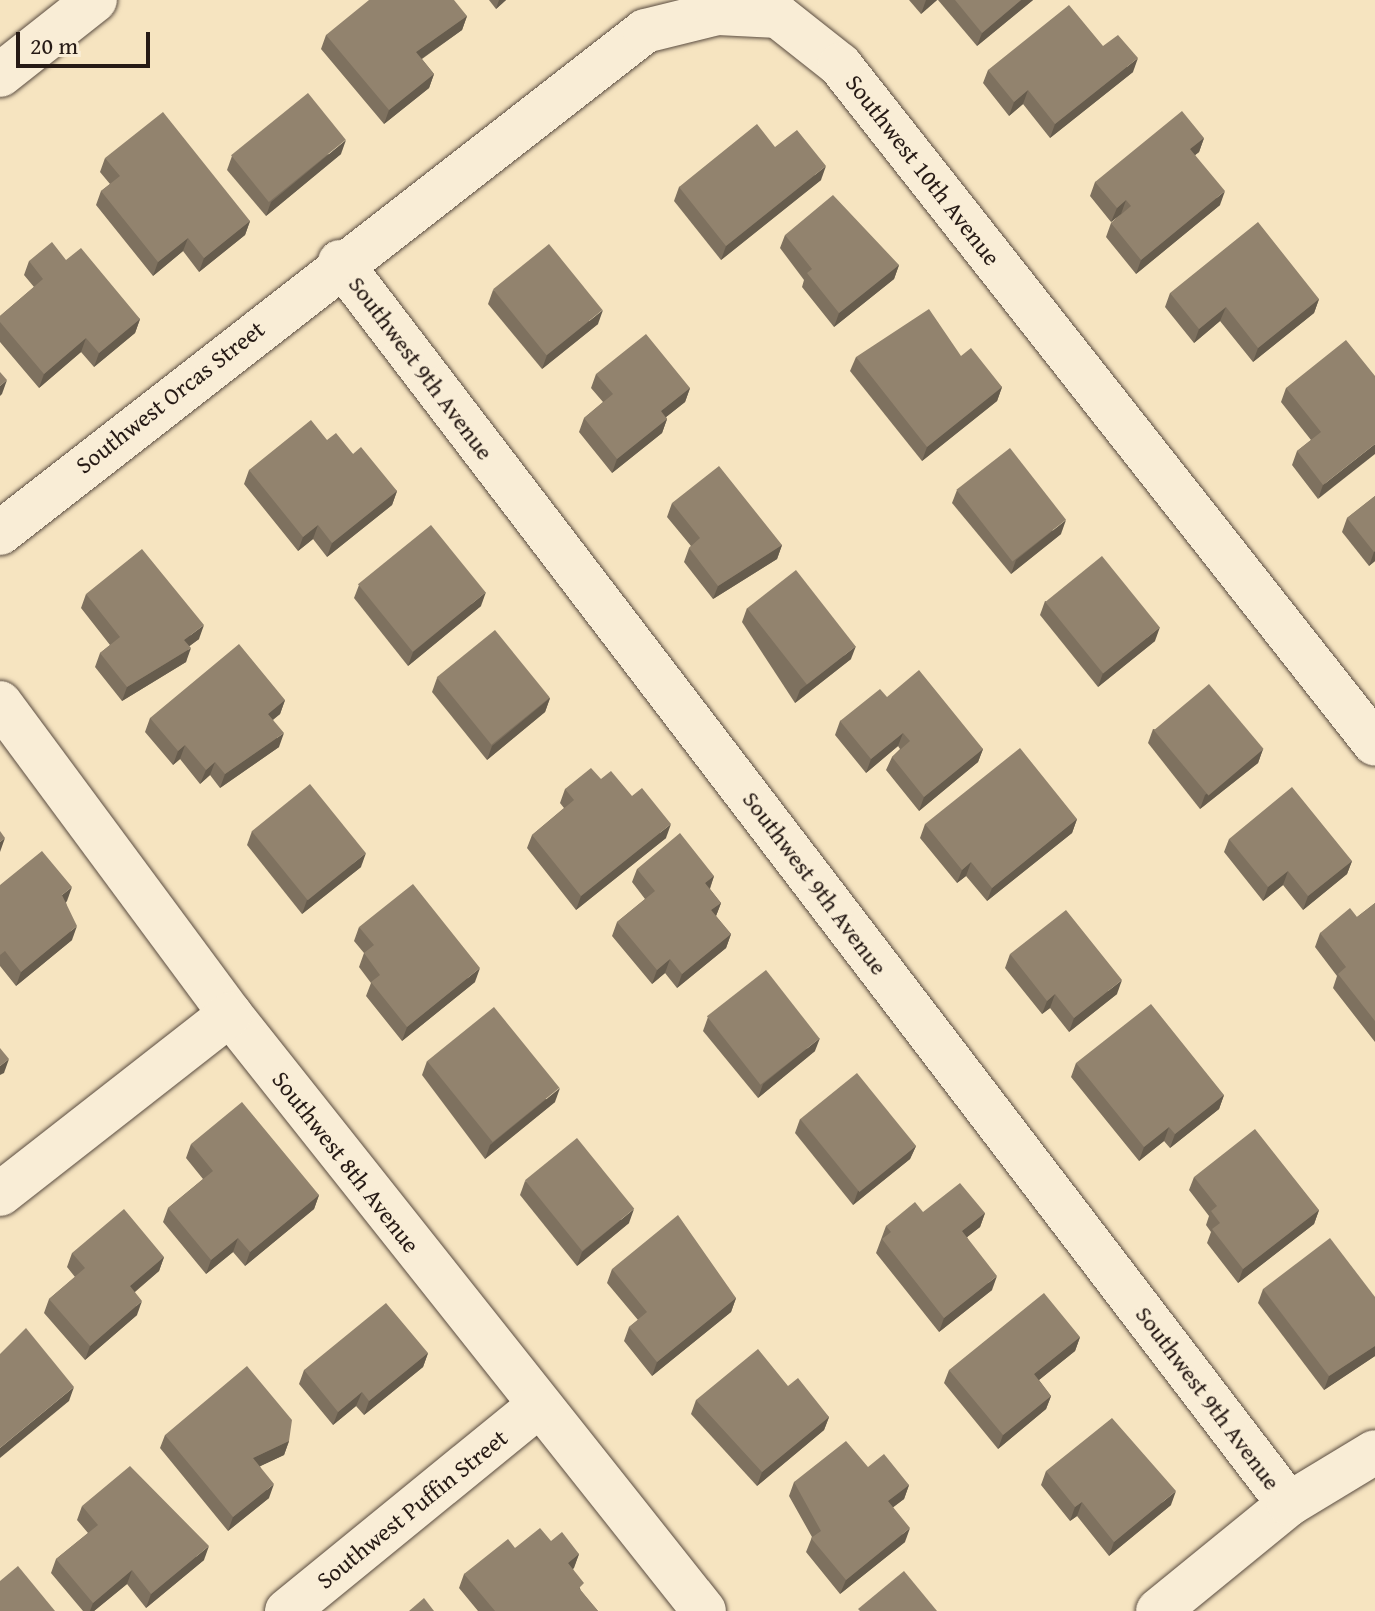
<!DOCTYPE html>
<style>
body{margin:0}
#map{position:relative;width:1375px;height:1611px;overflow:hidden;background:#f6e4c0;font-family:"Gentium Book Plus",serif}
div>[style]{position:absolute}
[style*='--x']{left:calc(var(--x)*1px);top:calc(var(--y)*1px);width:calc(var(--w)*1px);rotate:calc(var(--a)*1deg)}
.roads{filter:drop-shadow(0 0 2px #5a4c40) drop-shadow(0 0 2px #5a4c40)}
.minor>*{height:44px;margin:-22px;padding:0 22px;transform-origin:22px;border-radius:22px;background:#f9edd6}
.wall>*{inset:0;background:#7e715f}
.shaded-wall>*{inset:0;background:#665c4d}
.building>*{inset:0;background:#92836e;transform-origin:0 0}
span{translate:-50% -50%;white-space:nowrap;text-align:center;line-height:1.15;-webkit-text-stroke:8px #f9edd6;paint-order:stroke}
.street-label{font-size:24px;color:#261a15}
.scale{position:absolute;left:16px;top:32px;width:134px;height:36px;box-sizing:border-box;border:4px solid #261a15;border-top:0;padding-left:10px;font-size:24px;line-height:28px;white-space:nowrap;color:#261a15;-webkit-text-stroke:6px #f9edd6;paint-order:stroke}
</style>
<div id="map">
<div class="roads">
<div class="minor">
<i style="--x:0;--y:75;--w:121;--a:-38.3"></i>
<i style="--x:340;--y:262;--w:1563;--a:52.62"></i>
<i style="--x:0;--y:533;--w:817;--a:-37.89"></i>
<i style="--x:645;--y:31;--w:75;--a:-13.9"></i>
<i style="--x:718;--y:13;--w:60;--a:2.9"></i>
<i style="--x:778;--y:16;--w:79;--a:38.3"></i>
<i style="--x:840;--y:65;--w:864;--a:51.76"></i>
<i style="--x:0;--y:703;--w:387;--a:53.5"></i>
<i style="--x:230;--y:1014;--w:762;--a:51.55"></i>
<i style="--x:0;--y:1194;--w:292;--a:-38"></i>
<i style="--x:287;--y:1611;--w:324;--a:-39.2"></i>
<i style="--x:1158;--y:1611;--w:169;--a:-39.2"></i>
<i style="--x:1289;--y:1504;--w:100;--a:-31.2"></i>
</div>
</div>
<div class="wall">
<i style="clip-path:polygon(489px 0,506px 0,496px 9px)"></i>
<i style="clip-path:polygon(909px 0,937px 0,921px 14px)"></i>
<i style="clip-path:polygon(938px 0,1033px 0,977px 46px)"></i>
<i style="clip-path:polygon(467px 16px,462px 30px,422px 59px,434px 74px,429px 88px,384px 124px,321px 49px,326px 35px)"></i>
<i style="clip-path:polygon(1103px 46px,1133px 72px,1050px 138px,1023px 104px,1009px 116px,983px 83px,988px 70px)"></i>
<i style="clip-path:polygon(1204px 138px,1199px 152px,1195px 155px,1220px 205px,1136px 274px,1106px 237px,1111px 223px,1121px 214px,1111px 222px,1090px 196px,1095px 182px)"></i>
<i style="clip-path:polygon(775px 147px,821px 180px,721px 260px,674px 201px,679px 187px)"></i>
<i style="clip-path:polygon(341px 154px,266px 216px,227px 170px,232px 156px)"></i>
<i style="clip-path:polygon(105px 158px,250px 221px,245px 235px,199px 272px,183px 251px,153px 276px,96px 205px,101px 191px,110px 184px,100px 172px)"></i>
<i style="clip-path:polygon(785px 235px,899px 265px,894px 279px,834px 327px,802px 287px,804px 280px,780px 248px)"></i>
<i style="clip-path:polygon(66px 260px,140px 319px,135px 333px,94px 367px,81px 352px,39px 388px,0 342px,0 316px,34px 287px,24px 275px,29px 261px)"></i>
<i style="clip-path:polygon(493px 290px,598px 324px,542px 369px,488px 304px)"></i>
<i style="clip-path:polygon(1170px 293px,1319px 299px,1314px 313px,1253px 362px,1220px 321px,1194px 343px,1165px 307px)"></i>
<i style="clip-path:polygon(961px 356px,1002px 387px,997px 401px,922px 461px,850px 371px,856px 357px)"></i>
<i style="clip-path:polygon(596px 374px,690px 388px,685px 402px,666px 417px,667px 419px,662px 433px,612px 473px,579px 432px,584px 418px,603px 402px,591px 388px)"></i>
<i style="clip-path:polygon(1375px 376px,1318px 499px,1292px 465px,1297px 451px,1311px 440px,1281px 402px,1286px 388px)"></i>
<i style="clip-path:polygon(327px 440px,353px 454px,397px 491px,392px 505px,327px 557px,313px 539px,298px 551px,244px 484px,249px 470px)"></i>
<i style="clip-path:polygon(957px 490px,1061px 534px,1011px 574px,952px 503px)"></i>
<i style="clip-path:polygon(1375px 496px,1375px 561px,1369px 566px,1342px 532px,1347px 518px)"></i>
<i style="clip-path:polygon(672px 503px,782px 545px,777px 559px,713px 599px,684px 562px,689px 548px,691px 546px,667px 517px)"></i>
<i style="clip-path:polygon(359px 585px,481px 606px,408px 666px,354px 598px)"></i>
<i style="clip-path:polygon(86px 594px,199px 639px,189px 646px,186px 662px,122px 701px,95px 667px,100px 653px,110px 645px,81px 608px)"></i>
<i style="clip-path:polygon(1045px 601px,1155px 641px,1098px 687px,1040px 615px)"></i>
<i style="clip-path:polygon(747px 608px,851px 659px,795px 703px,742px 622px)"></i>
<i style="clip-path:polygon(437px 678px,550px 698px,545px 712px,487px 760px,432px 692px)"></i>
<i style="clip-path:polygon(887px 697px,983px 749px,978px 762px,919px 811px,886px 770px,892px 757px,900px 749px,898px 746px,866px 773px,835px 735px,840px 721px)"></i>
<i style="clip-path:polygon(285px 700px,280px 714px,273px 720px,279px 747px,220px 788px,210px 775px,200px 784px,180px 759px,173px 765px,145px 732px,150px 718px)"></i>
<i style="clip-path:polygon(1153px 729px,1263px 749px,1258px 763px,1200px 809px,1148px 743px)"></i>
<i style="clip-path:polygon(601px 779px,666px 838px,576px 910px,527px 848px,532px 835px,564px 808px,560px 803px,565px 789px)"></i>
<i style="clip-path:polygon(1077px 819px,1072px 833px,987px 901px,966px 876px,957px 883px,920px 838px,925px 824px)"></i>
<i style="clip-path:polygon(252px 831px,361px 867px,302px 914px,247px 845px)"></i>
<i style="clip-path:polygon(1229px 839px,1352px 861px,1347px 874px,1303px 910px,1283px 885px,1263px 901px,1224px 852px)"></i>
<i style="clip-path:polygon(637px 869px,714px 876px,710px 889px,721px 903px,716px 916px,731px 934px,726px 948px,677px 988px,665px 973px,652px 984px,612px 936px,617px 922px,645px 899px,632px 882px)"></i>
<i style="clip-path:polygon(0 885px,67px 901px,66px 902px,72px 940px,16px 986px,0 966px)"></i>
<i style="clip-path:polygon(1375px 903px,1375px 1042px,1333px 988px,1337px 976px,1315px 947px,1320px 933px,1357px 917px)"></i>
<i style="clip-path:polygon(359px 927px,475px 982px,402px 1041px,366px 996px,371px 983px,359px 967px,364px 953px,354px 941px)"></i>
<i style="clip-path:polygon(1010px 954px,1117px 994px,1069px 1032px,1050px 1008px,1042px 1014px,1005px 968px)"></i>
<i style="clip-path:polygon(708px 1017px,815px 1051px,758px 1098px,703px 1031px)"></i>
<i style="clip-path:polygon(427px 1061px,555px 1102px,485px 1159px,422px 1075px)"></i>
<i style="clip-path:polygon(1076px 1063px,1224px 1095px,1219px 1109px,1170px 1148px,1164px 1141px,1139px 1161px,1071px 1077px)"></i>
<i style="clip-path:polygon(800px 1119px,916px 1146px,910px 1159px,853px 1205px,795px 1133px)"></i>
<i style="clip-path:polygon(191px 1144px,319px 1195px,314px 1209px,245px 1266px,233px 1252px,206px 1274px,163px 1222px,168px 1208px,203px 1179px,186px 1158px)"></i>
<i style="clip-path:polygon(1194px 1177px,1319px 1210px,1314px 1224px,1238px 1283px,1207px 1243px,1211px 1232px,1206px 1225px,1209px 1216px,1189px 1190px)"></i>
<i style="clip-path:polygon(525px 1181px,629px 1223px,577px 1266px,520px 1195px)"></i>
<i style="clip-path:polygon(923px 1212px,985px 1213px,980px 1227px,967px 1237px,992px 1290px,939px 1332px,876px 1253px,886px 1226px)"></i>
<i style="clip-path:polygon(72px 1253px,164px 1257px,159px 1271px,135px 1292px,137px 1315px,85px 1360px,44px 1313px,49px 1299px,75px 1277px,67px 1267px)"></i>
<i style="clip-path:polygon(612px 1269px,736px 1298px,731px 1312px,652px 1376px,624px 1341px,629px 1327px,638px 1320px,607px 1283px)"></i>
<i style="clip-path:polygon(1263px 1289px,1375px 1297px,1375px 1356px,1324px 1390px,1258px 1303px)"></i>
<i style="clip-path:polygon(1080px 1337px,1075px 1351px,1039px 1380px,1051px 1396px,1046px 1409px,998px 1449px,944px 1383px,949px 1370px)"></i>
<i style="clip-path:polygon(428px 1353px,423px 1367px,364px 1415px,356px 1406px,333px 1425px,299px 1384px,304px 1370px)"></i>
<i style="clip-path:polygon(788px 1386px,829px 1417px,824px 1430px,757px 1486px,691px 1414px,696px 1400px)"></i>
<i style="clip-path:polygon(165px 1435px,289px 1441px,284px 1455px,260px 1466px,269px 1498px,228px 1531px,160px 1448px)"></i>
<i style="clip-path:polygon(868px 1467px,909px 1485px,904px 1499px,893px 1507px,905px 1542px,840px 1594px,806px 1552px,812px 1537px,789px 1496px,794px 1482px)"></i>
<i style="clip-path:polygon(1046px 1471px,1171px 1505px,1109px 1556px,1077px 1516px,1070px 1521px,1041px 1485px)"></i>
<i style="clip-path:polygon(82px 1506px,204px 1560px,146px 1608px,127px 1584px,94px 1611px,83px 1611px,51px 1573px,56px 1559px,88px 1533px,77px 1520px)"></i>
<i style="clip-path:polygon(551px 1541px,579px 1554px,573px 1569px,581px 1591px,598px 1611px,478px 1611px,459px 1588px,464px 1574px,515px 1548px)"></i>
</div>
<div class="shaded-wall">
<i style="clip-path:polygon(499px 0,506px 0,496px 9px)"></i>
<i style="clip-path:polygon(926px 0,937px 0,921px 14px)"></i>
<i style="clip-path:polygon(1021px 0,1033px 0,977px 46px,982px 33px)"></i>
<i style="clip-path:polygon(467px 16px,462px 30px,411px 66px,416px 52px)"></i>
<i style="clip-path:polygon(1138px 58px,1133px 72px,1050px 138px,1055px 124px)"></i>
<i style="clip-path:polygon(434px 74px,429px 88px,384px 124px,389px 110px)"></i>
<i style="clip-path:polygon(1028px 90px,1023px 104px,1009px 116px,1014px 102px)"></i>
<i style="clip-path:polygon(1204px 138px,1199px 152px,1185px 163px,1190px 149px)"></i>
<i style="clip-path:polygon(346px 140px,341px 154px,266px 216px,271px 202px)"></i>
<i style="clip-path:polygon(826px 166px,821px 180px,721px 260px,726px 246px)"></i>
<i style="clip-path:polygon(1225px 191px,1220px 205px,1136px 274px,1141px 260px)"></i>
<i style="clip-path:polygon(1126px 200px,1121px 214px,1111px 222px,1117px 208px)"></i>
<i style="clip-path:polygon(250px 221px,245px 235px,199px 272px,204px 258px)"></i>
<i style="clip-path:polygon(188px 238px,183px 251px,153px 276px,158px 262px)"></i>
<i style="clip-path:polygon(899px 265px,894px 279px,834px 327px,839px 313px)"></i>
<i style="clip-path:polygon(1319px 299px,1314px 313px,1253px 362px,1258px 348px)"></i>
<i style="clip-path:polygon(1226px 307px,1220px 321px,1194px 343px,1199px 329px)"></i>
<i style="clip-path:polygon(603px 310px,598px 324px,542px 369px,547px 355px)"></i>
<i style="clip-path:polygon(140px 319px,135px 333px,94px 367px,99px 353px)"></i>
<i style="clip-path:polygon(86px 338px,81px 352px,39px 388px,44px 374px)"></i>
<i style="clip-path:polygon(7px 380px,2px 394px,0 396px,0 386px)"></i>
<i style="clip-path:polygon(1002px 387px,997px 401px,922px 461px,927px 447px)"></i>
<i style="clip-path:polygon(690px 388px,685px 402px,656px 425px,661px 411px)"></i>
<i style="clip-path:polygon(667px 419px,662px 433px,612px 473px,617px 459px)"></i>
<i style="clip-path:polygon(1375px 444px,1375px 454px,1318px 499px,1323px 485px)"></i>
<i style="clip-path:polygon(397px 491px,392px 505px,327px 557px,332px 543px)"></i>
<i style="clip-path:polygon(1066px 520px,1061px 534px,1011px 574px,1016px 560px)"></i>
<i style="clip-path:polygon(318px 525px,313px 539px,298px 551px,303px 537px)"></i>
<i style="clip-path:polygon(782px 545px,777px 559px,713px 599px,718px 586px)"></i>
<i style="clip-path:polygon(1375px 551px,1375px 561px,1369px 566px,1374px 552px)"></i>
<i style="clip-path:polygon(486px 592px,481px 606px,408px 666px,413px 652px)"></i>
<i style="clip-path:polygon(204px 625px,199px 639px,179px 654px,184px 640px)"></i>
<i style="clip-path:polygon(1160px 627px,1155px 641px,1098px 687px,1103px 673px)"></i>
<i style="clip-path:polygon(856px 646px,851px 659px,795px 703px,800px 690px)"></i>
<i style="clip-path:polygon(191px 648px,186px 662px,122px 701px,127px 687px)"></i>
<i style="clip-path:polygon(550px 698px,545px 712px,487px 760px,492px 746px)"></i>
<i style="clip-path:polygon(285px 700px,280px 714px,263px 727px,268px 714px)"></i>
<i style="clip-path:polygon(284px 733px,279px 747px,220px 788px,225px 774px)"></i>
<i style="clip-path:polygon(903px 733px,898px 746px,866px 773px,871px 759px)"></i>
<i style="clip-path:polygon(185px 745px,180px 759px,173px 765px,178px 751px)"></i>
<i style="clip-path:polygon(983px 749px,978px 762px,919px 811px,924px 797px)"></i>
<i style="clip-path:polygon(1263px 749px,1258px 763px,1200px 809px,1205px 795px)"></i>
<i style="clip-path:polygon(215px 762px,210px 775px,200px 784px,206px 770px)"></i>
<i style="clip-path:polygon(1077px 819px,1072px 833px,987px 901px,992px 888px)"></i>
<i style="clip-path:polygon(671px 824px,666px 838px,576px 910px,581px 896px)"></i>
<i style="clip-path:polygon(5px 838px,0 852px,0 842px)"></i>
<i style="clip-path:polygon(366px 853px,361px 867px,302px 914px,307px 900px)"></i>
<i style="clip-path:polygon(1352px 861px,1347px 874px,1303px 910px,1308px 896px)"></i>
<i style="clip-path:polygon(971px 862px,966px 876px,957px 883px,962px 870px)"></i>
<i style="clip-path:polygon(1288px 871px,1283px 885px,1263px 901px,1268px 887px)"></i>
<i style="clip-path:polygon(714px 876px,709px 890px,705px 883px)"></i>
<i style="clip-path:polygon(72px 887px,67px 901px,57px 909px,62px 895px)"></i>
<i style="clip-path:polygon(721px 903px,716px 916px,711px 910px)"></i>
<i style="clip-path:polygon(77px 926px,72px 940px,16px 986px,21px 972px)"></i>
<i style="clip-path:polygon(731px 934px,726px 948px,677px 988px,682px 974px)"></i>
<i style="clip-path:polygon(670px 959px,665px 973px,652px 984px,657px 970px)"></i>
<i style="clip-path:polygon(480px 968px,475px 982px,402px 1041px,407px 1027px)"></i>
<i style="clip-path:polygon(1122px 980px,1117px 994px,1069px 1032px,1074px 1018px)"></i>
<i style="clip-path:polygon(1055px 994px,1050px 1008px,1042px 1014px,1047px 1001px)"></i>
<i style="clip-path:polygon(820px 1038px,815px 1051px,758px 1098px,763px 1084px)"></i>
<i style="clip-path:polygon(9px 1059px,4px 1073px,0 1075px,0 1066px)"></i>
<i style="clip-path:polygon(560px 1088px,555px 1102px,485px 1159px,490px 1145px)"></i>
<i style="clip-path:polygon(1224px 1095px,1219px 1109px,1170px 1148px,1175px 1134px)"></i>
<i style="clip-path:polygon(1169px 1127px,1164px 1141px,1139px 1161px,1144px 1147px)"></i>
<i style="clip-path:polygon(916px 1146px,910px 1159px,853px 1205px,858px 1191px)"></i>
<i style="clip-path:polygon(319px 1195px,314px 1209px,245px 1266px,250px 1252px)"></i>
<i style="clip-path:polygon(634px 1209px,629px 1223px,577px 1266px,582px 1252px)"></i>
<i style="clip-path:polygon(1319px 1210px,1314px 1224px,1238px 1283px,1243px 1269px)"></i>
<i style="clip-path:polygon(985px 1213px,980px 1227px,957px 1245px,962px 1231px)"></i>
<i style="clip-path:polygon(238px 1238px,233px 1252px,206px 1274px,211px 1260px)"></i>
<i style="clip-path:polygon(164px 1257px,159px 1271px,125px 1300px,130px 1286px)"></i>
<i style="clip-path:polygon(997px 1276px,992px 1290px,939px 1332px,944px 1318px)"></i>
<i style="clip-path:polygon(736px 1298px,731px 1312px,652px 1376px,657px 1362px)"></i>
<i style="clip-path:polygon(142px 1301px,137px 1315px,85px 1360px,90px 1346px)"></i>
<i style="clip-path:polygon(1080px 1337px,1075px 1351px,1029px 1388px,1034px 1374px)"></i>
<i style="clip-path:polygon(1375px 1346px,1375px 1356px,1324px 1390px,1329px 1376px)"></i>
<i style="clip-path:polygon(428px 1353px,423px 1367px,364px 1415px,369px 1401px)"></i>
<i style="clip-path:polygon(74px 1387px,69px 1401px,0 1458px,0 1448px)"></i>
<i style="clip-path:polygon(362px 1392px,356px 1406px,333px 1425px,338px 1412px)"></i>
<i style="clip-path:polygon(1051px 1396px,1046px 1409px,998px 1449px,1003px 1435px)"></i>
<i style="clip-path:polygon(829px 1417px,824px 1430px,757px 1486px,762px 1472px)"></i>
<i style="clip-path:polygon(289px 1441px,284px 1455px,248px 1472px,253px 1458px)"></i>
<i style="clip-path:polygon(274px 1484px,269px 1498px,228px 1531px,233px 1517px)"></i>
<i style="clip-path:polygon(909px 1485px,904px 1499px,883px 1515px,888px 1501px)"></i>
<i style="clip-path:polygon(1176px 1491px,1171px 1505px,1109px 1556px,1114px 1542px)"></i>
<i style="clip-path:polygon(1082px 1502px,1077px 1516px,1070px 1521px,1075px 1507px)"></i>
<i style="clip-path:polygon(910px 1528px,905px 1542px,840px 1594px,846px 1580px)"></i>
<i style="clip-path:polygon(209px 1546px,204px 1560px,146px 1608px,151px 1594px)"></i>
<i style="clip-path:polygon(579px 1554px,574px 1568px,563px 1577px,568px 1563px)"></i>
<i style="clip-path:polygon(132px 1570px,127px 1584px,94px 1611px,90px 1611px,93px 1603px)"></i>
</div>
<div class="building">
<i style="clip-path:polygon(369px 0,454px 0,467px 16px,416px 52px,434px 74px,389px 110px,326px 35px)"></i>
<i style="clip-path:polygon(955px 0,1021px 0,982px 33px)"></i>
<i style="clip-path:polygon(1069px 5px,1103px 46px,1118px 35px,1138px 58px,1055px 124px,1028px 90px,1014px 102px,988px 70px)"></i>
<i style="left:308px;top:93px;width:60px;height:99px;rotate:51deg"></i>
<i style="clip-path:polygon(1182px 111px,1204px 138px,1190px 149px,1225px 191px,1141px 260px,1111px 223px,1131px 206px,1126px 200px,1117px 208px,1095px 182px)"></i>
<i style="clip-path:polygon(163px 112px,250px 221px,204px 258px,188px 238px,158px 262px,101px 191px,120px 176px,105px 158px)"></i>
<i style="clip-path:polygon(757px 124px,775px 147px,797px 130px,826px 166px,726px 246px,679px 187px)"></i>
<i style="clip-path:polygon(833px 195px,899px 265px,839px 313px,807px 273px,812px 269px,785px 235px)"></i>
<i style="clip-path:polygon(1258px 222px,1319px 299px,1258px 348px,1226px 307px,1199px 329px,1170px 293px)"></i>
<i style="clip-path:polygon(52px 242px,66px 260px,81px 248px,140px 319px,99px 353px,86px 338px,44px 374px,0 322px,0 316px,43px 279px,29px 261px)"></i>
<i style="left:549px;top:244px;width:85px;height:72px;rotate:51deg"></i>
<i style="clip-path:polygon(929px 309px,961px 356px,971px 348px,1002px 387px,927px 447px,856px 357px)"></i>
<i style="clip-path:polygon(646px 334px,690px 388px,661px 411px,667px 419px,617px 459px,584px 418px,613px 394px,596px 374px)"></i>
<i style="clip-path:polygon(1346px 340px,1375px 376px,1375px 444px,1323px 485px,1297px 451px,1321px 432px,1286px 388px)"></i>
<i style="clip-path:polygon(0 372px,7px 380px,0 386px)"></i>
<i style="clip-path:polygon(311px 420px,327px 440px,336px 433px,353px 454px,361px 447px,397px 491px,332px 543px,318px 525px,303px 537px,249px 470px)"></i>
<i style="left:1010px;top:448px;width:91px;height:68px;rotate:52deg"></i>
<i style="clip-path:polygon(719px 466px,782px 545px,718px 586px,689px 548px,700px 538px,672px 503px)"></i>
<i style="clip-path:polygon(1375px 496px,1375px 551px,1374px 552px,1347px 518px)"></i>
<i style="left:431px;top:525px;width:87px;height:94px;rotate:51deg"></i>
<i style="clip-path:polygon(142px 549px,204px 625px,184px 640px,191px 648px,127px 687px,100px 653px,120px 637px,86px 594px)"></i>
<i style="left:1102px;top:556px;width:92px;height:73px;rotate:51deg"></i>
<i style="left:796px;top:570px;width:97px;height:62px;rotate:52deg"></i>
<i style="left:495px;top:630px;width:87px;height:75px;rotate:51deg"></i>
<i style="clip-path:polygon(239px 644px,285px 700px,268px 714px,284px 733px,225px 774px,215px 762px,206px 770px,185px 745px,178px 751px,150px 718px)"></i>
<i style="clip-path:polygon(919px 670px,983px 749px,924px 797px,892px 757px,910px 741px,903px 733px,871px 759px,840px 721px,880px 689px,887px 697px)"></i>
<i style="left:1209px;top:684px;width:85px;height:72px;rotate:50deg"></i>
<i style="clip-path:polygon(1020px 748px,1077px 819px,992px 888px,971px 862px,962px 870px,925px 824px)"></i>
<i style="clip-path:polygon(591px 768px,601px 779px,611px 771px,632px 796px,642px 788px,671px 824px,581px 896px,532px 835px,574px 800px,565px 789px)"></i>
<i style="left:310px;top:784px;width:89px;height:75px;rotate:51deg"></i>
<i style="clip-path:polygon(1292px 787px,1352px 861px,1308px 896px,1288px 871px,1268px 887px,1229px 839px)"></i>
<i style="clip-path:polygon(0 831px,5px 838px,0 842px)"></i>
<i style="clip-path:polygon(680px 833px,714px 876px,705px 883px,721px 903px,711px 910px,731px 934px,682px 974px,670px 959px,657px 970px,617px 922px,655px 891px,637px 869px)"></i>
<i style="clip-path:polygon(42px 851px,72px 887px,62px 895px,77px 926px,21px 972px,5px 951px,0 955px,0 885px)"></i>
<i style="clip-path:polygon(413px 884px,480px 968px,407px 1027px,371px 982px,380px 975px,364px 953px,374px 945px,359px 927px)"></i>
<i style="clip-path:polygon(1375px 903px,1375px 1021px,1338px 974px,1346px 967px,1320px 933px,1350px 908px,1357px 917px)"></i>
<i style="clip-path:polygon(1066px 910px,1122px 980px,1074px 1018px,1055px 994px,1047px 1001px,1010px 954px)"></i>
<i style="left:766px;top:970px;width:87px;height:75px;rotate:52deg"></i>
<i style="clip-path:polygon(1151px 1004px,1224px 1095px,1175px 1134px,1169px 1127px,1144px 1147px,1076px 1063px)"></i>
<i style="left:494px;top:1007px;width:104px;height:86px;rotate:51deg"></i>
<i style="clip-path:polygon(0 1048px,9px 1059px,0 1066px)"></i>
<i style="left:857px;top:1073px;width:94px;height:73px;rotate:51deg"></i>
<i style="clip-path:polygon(242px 1102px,319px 1195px,250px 1252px,238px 1238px,211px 1260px,168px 1208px,213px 1171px,191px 1144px)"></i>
<i style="clip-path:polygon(1255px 1129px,1319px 1210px,1243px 1269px,1212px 1229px,1220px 1223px,1211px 1211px,1217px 1206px,1194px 1177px)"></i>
<i style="left:577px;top:1138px;width:91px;height:67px;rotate:51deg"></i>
<i style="clip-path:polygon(960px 1183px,985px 1213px,962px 1231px,997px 1276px,944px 1318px,882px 1239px,891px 1232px,886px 1226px,915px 1202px,923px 1212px)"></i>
<i style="clip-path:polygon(124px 1209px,164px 1257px,130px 1286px,142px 1301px,90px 1346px,49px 1299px,85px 1268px,72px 1253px)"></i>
<i style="clip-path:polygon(678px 1215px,736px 1298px,657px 1362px,629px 1327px,647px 1312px,612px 1269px)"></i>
<i style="clip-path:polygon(1330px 1238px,1375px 1297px,1375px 1346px,1329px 1376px,1263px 1289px)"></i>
<i style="clip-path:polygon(1044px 1293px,1080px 1337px,1034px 1374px,1051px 1396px,1003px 1435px,949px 1370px)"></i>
<i style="clip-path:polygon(386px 1303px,428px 1353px,369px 1401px,362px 1392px,338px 1412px,304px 1370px)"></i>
<i style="clip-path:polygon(26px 1328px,74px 1387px,0 1448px,0 1354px)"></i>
<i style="clip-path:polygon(758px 1349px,788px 1386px,798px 1378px,829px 1417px,762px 1472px,696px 1400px)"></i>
<i style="clip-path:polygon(247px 1366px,292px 1420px,289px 1441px,253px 1458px,274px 1484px,233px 1517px,165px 1435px)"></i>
<i style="clip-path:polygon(1112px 1418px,1176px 1491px,1114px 1542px,1082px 1502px,1075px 1507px,1046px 1471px)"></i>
<i style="clip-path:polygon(846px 1441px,868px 1467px,884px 1454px,909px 1485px,888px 1501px,910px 1528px,846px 1580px,811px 1538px,821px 1531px,794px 1482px)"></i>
<i style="clip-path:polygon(130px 1466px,209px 1546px,151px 1594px,132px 1570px,93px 1603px,56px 1559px,98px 1525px,82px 1506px)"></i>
<i style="clip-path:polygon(540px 1528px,551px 1541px,562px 1532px,579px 1554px,568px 1563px,584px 1583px,579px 1588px,598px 1611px,495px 1611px,464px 1574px,508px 1539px,515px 1548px)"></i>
<i style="clip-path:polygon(18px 1566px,55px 1611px,0 1611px,0 1581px)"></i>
<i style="clip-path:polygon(904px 1571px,937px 1611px,860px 1611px,858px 1609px)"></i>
<i style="clip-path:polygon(424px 1598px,434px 1611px,409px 1611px)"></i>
</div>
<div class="street-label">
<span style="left:923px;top:170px;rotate:52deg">Southwest 10th Avenue</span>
<span style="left:421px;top:368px;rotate:53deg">Southwest 9th Avenue</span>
<span style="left:170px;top:397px;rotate:-38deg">Southwest Orcas Street</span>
<span style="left:815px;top:883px;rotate:53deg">Southwest 9th Avenue</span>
<span style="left:346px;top:1162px;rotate:52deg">Southwest 8th Avenue</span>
<span style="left:1208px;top:1398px;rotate:53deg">Southwest 9th Avenue</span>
<span style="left:412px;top:1509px;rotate:-39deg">Southwest Puffin Street</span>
</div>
<div class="scale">20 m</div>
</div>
